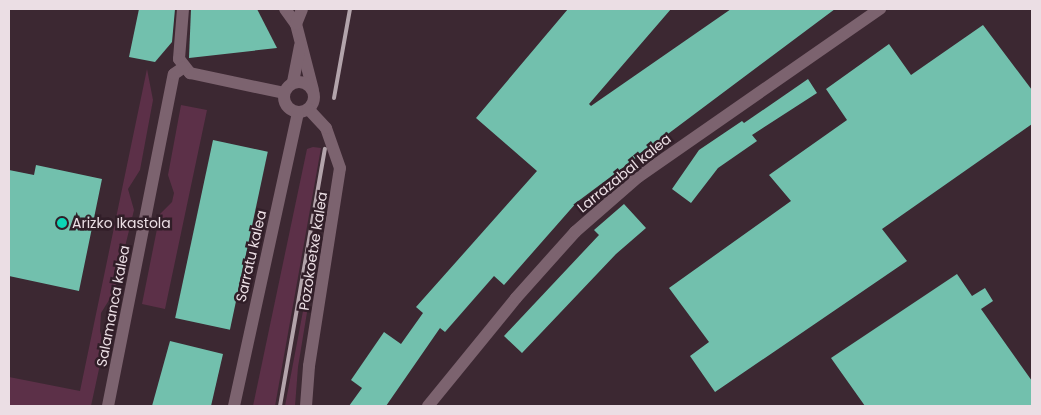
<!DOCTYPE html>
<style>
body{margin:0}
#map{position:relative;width:1041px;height:415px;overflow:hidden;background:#3c2832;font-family:Poppins,sans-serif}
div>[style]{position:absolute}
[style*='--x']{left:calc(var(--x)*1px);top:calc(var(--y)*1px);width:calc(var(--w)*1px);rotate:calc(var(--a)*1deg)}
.green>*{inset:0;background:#5c3048}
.building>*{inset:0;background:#72c0ad;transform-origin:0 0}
.minor>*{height:12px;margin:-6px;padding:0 6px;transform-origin:6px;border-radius:6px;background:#7c636f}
.minor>.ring{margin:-6px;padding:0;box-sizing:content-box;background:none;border:12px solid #7c636f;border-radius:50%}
.rail>*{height:4px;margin:-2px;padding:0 2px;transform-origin:2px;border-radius:2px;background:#b3a4ab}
.dots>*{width:14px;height:14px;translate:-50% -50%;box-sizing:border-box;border:2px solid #311e28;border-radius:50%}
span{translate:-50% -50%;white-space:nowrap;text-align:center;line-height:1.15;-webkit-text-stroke:5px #311e28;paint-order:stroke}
.street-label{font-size:14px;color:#ebdee4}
.poi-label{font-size:14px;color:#ebdee4}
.left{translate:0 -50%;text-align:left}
.frame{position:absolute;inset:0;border:10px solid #ebdee4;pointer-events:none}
</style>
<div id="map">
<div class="green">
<i style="clip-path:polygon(147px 69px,153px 100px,140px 170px,128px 189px,134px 210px,114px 292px,101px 313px,100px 331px,104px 346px,91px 406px,9px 406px,9px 377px,80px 391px)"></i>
<i style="clip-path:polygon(181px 105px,207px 110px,165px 309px,142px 304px,160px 214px,172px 202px,174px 193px,168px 175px)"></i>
<i style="clip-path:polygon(313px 147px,321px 148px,277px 395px,275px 406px,253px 406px,307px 149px)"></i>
<i style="clip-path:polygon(311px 288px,298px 367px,295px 406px,285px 406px,307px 290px)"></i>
</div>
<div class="building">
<i style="clip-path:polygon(139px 9px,175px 9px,172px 42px,155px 62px,129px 57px)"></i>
<i style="clip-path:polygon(191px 9px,257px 9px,277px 48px,189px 58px)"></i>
<i style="clip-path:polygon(568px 9px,671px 9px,589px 104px,591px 106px,731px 9px,835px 9px,577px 202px,504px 285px,494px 276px,445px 332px,440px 328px,386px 406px,349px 406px,362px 388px,351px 380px,384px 332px,401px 344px,423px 313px,416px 307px,537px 171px,476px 118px)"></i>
<i style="clip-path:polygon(983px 25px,1032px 90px,1032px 124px,882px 229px,907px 261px,715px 392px,690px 356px,709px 342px,669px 288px,791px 201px,769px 175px,847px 120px,826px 89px,889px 44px,911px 75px)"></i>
<i style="clip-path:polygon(808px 79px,817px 93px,752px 135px,757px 141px,718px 168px,691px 203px,672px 189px,699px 150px,742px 121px,744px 123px)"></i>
<i style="left:213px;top:140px;width:56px;height:182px;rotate:12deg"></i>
<i style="clip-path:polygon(36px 165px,102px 179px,79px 291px,9px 276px,9px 170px,34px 175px)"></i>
<i style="clip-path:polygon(624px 204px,646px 228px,616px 254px,522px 353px,504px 336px,599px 235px,594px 230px)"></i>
<i style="clip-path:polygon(957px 274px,972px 296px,985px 288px,993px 301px,981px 309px,1032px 381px,1032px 406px,865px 406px,831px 358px)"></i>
<i style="clip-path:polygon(170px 341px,223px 354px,211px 406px,152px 406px)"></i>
</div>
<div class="minor">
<i style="--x:183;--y:9;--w:50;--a:94.6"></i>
<i style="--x:179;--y:59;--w:18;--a:52"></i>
<i style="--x:190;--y:73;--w:96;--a:12"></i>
<i style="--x:285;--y:9;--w:19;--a:54"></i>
<i style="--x:296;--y:24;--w:68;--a:75.6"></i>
<i style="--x:296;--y:24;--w:16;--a:-68"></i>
<i class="ring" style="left:284px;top:82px;width:18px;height:18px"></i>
<i style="--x:293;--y:82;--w:37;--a:-79"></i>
<i style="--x:108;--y:406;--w:338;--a:-78.8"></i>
<i style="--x:174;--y:74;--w:11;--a:-34"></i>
<i style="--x:234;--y:406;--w:301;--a:-77.7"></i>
<i style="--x:306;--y:406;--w:40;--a:-85.7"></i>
<i style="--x:309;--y:366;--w:200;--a:-81.1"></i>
<i style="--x:340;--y:168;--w:42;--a:-109.3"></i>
<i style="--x:326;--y:128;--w:26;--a:-133"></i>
<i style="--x:428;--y:406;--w:139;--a:-50.8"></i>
<i style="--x:516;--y:298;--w:89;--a:-48.2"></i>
<i style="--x:575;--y:232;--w:84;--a:-41.1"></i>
<i style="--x:638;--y:177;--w:295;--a:-34.8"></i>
</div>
<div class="rail">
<i style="--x:334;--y:98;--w:90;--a:-79.8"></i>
<i style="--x:280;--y:406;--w:261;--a:-80.1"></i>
</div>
<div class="dots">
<i style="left:62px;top:223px;background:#0cd5b5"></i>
</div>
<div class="street-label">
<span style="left:624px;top:173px;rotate:-39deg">Larrazabal kalea</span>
<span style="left:313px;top:251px;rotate:-81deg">Pozokoetxe kalea</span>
<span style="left:251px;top:256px;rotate:-77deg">Sarratu kalea</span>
<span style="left:113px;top:306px;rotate:-79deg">Salamanca kalea</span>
</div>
<div class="poi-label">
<span class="left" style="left:72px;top:223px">Arizko Ikastola</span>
</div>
<div class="frame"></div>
</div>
